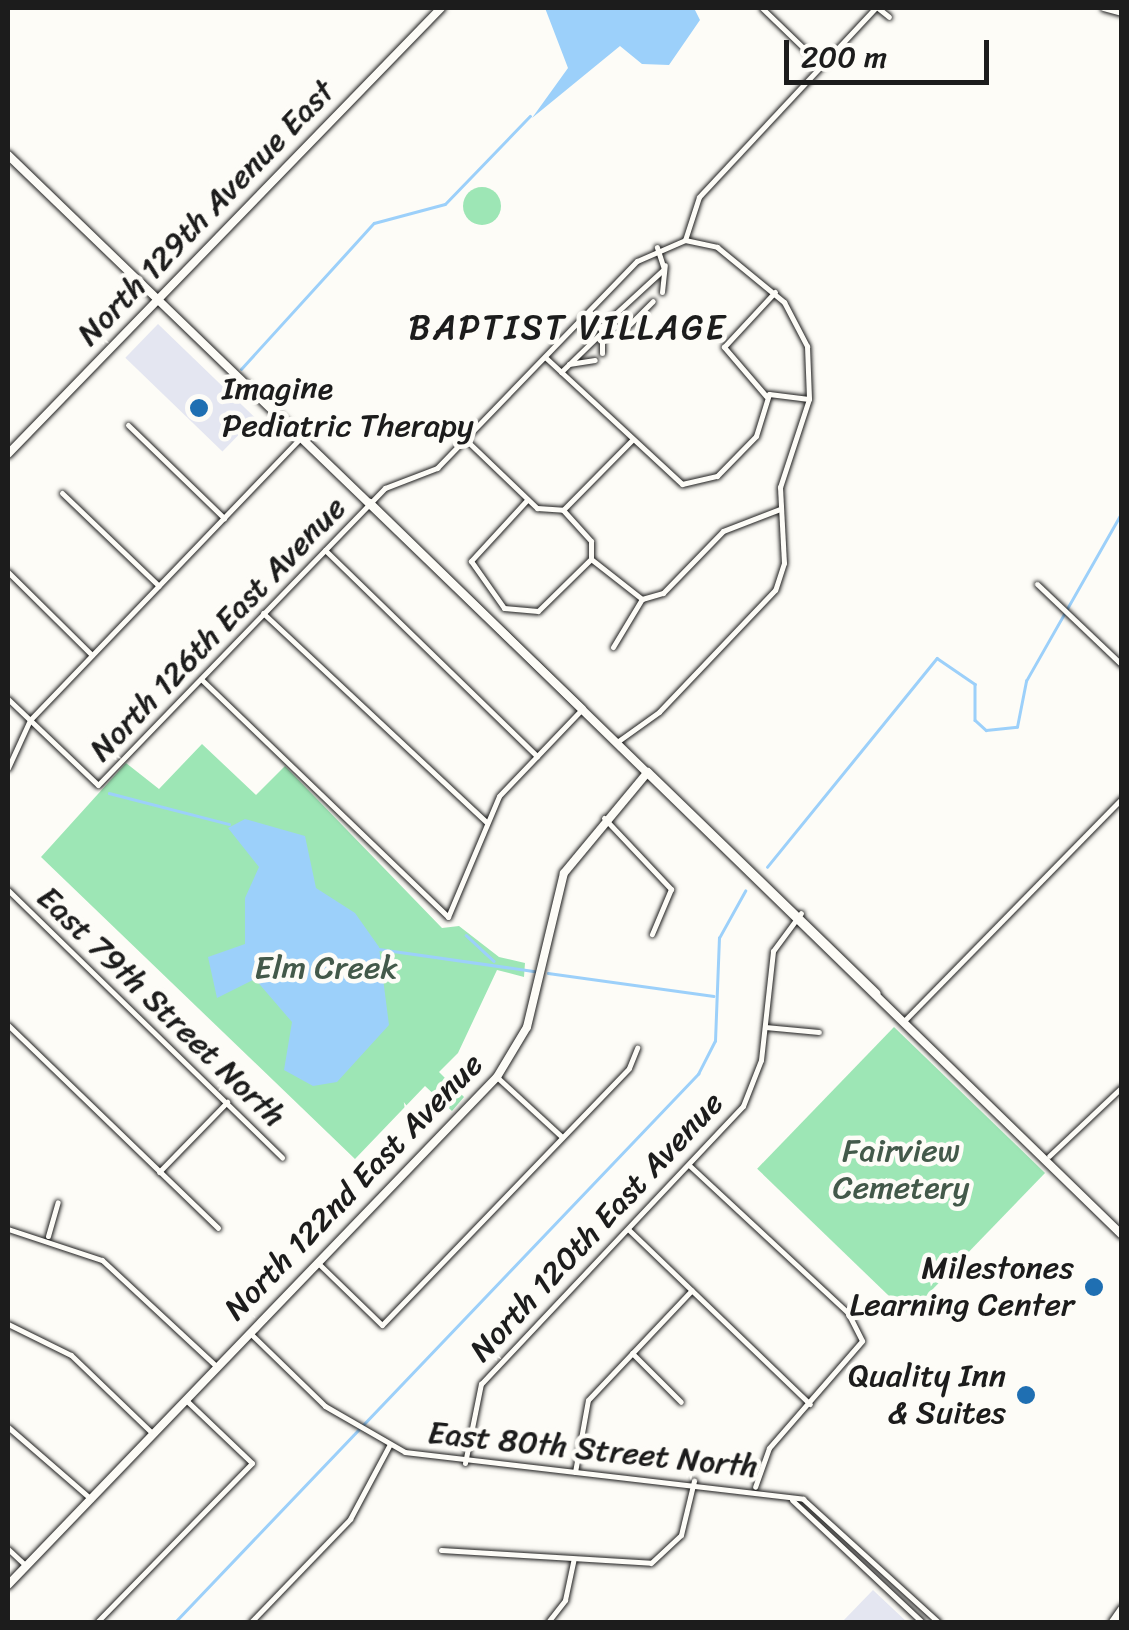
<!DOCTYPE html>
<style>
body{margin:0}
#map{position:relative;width:1129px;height:1630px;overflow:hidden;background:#fdfcf7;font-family:Sriracha,sans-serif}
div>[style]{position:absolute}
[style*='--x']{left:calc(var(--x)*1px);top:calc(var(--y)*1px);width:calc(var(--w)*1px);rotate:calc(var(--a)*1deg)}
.built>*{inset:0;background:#e4e6f1;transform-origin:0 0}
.green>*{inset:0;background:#9de6b5;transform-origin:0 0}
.round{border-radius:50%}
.water>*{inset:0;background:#9cd0fa}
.stream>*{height:2.5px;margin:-1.25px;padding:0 1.25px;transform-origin:1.25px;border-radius:1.25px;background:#9cd0fa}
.roads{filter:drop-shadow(0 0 2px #1c1c1c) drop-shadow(0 0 2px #1c1c1c)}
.street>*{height:5px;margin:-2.5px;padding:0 2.5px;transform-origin:2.5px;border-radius:2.5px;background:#fdfcf7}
.secondary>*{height:8px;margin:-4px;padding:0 4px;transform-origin:4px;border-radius:4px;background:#fdfcf7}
.dots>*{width:28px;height:28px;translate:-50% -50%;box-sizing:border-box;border:5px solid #fdfcf7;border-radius:50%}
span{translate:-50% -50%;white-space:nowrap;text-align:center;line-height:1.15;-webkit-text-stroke:9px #fdfcf7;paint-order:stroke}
.street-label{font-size:32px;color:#1c1c1c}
.poi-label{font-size:32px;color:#1c1c1c}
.left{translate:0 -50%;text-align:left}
.right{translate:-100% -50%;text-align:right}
.park-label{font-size:32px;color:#43594a}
.neighbourhood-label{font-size:35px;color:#1c1c1c;letter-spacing:2.5px}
.frame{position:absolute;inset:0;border:10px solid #1c1c1c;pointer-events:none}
.scale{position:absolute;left:784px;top:40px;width:205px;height:45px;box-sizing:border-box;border:5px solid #1c1c1c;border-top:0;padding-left:12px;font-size:30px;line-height:35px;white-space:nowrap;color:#1c1c1c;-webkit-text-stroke:8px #fdfcf7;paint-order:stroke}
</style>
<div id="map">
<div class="built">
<i style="left:158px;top:324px;width:135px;height:47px;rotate:44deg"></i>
<i style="clip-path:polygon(873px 1590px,907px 1622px,842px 1622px)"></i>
</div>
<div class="green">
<i class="round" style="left:463px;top:187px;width:38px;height:38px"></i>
<i style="clip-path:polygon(202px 744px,256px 795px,285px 766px,442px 928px,459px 926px,499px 957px,525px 963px,524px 977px,497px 970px,458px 1053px,439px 1072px,464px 1097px,452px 1111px,425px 1086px,355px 1159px,41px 857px,126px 763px,159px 789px)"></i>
<i style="left:894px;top:1027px;width:210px;height:197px;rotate:44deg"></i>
</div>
<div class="water">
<i style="clip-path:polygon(545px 8px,694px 8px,700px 20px,669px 65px,642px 64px,620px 46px,532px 118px,568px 68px)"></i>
<i style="clip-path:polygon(245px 819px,305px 836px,316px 888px,355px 913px,379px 947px,389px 1025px,337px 1082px,313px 1086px,284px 1070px,292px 1022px,255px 979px,217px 998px,208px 957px,245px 944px,245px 898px,259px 867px,228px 828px)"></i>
</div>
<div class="stream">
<i style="--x:241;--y:369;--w:197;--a:-47.7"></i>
<i style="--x:374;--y:223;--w:73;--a:-15"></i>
<i style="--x:445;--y:204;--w:122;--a:-46"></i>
<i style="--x:109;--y:793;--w:124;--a:14.5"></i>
<i style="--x:767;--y:867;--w:269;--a:-50.9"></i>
<i style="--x:937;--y:658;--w:46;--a:34.4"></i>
<i style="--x:975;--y:684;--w:36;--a:90"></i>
<i style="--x:975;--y:720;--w:15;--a:42"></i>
<i style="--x:986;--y:730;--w:31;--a:-6"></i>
<i style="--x:1017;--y:727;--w:47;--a:-78.9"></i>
<i style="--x:1026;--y:681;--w:194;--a:-60.4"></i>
<i style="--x:466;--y:935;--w:38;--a:43"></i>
<i style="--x:379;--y:949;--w:157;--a:8.1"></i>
<i style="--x:548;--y:973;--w:167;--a:7.9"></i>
<i style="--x:175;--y:1622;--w:758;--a:-46.34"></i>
<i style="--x:698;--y:1074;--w:37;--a:-63"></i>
<i style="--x:715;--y:1041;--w:103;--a:-87.8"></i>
<i style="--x:719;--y:938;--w:54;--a:-61"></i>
</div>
<div class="roads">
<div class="street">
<i style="--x:762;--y:8;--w:81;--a:44"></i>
<i style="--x:878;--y:8;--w:14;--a:39"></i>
<i style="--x:1103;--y:8;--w:20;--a:15"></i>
<i style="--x:685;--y:240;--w:45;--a:-72"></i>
<i style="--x:699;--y:197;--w:258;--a:-47"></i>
<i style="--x:662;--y:292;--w:27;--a:-84"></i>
<i style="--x:605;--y:327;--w:23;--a:-2"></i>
<i style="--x:628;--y:326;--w:35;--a:-45"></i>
<i style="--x:602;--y:353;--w:27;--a:-90"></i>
<i style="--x:602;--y:326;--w:84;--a:-42.6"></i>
<i style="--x:664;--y:269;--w:23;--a:-108"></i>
<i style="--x:545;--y:357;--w:187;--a:42.8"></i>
<i style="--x:682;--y:484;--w:36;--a:-13"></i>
<i style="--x:717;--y:476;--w:56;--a:-45.7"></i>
<i style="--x:756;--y:436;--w:44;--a:-72.8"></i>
<i style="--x:769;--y:394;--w:40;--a:7.1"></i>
<i style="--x:569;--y:364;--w:26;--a:-9"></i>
<i style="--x:561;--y:372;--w:57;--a:-44.3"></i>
<i style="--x:602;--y:332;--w:23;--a:-121"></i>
<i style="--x:766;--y:396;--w:65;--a:-130.6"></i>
<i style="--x:724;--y:347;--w:75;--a:-47.2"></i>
<i style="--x:128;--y:425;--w:134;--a:44.1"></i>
<i style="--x:465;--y:439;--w:100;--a:43.8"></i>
<i style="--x:537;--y:508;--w:26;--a:4"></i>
<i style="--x:563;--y:510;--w:42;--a:47.9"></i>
<i style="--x:591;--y:541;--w:18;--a:90"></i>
<i style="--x:591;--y:559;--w:65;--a:38.1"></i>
<i style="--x:62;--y:493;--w:134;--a:43.8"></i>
<i style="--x:527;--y:500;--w:83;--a:132.6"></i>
<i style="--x:471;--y:561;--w:57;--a:54.9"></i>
<i style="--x:504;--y:608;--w:34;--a:5"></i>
<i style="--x:538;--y:611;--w:74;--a:-44.5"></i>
<i style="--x:563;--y:510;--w:98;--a:-45.4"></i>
<i style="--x:325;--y:550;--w:296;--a:44.2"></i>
<i style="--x:8;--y:572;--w:118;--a:44.7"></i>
<i style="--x:1037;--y:584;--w:117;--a:43.6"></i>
<i style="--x:263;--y:613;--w:306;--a:43.1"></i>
<i style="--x:613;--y:647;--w:56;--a:-58.9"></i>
<i style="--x:642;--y:599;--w:22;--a:-16"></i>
<i style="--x:663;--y:593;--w:86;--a:-45.9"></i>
<i style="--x:723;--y:531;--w:61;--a:-21.1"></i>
<i style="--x:201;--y:679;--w:343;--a:43.9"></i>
<i style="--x:448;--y:917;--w:131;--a:-67.1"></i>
<i style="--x:499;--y:796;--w:120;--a:-46.3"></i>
<i style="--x:8;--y:699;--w:124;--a:43.7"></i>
<i style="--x:98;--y:785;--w:413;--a:-46"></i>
<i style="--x:385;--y:488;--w:56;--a:-21"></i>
<i style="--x:437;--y:468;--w:288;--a:-46"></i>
<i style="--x:637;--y:261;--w:52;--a:-23.6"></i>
<i style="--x:685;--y:240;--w:33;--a:12"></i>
<i style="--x:717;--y:247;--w:87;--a:39.4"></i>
<i style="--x:784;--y:302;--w:50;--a:62.4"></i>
<i style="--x:807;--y:346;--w:53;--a:87.8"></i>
<i style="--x:809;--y:399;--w:93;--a:108.2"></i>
<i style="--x:780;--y:487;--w:76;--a:87"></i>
<i style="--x:784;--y:563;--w:28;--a:108"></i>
<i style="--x:775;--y:590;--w:168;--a:133.6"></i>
<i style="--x:659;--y:712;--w:52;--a:144.5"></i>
<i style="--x:8;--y:768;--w:53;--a:-65.4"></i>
<i style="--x:30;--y:720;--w:392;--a:-46.2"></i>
<i style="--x:604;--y:818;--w:98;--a:46.7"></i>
<i style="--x:671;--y:889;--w:49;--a:112.9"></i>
<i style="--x:8;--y:890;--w:383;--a:44.3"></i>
<i style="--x:904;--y:1021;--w:312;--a:-45.6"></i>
<i style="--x:8;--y:1025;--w:292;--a:44"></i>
<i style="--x:765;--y:1027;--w:54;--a:5.3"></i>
<i style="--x:498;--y:1078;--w:87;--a:42.7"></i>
<i style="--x:1049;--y:1156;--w:100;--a:-43.4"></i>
<i style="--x:690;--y:1166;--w:216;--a:42.9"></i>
<i style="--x:848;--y:1313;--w:31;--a:63"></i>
<i style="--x:862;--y:1341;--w:142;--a:131"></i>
<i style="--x:769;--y:1448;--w:41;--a:109.7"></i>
<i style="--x:159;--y:1172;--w:98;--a:-45.8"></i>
<i style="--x:8;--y:1229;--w:99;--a:18.3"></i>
<i style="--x:102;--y:1260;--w:157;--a:42.9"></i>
<i style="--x:629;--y:1230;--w:251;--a:43.9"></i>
<i style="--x:48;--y:1236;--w:35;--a:-74"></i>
<i style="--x:318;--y:1263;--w:89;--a:44.1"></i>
<i style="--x:382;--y:1325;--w:356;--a:-46.1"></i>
<i style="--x:629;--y:1068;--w:22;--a:-68"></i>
<i style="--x:8;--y:1324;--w:70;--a:26.2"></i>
<i style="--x:71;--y:1355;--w:114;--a:43.9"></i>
<i style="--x:251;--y:1334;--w:103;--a:44.2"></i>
<i style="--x:325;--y:1406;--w:92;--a:29.9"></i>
<i style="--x:405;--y:1452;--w:401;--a:6.7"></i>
<i style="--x:803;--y:1499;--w:183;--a:42.3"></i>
<i style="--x:632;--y:1353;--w:69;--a:45"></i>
<i style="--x:8;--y:1427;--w:110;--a:40.9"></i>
<i style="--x:465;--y:1463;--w:81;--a:-78.6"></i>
<i style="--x:481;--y:1384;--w:382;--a:-46.7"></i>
<i style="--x:743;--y:1106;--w:49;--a:-68.6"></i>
<i style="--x:761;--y:1060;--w:110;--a:-83.7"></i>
<i style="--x:773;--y:951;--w:47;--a:-53.6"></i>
<i style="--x:575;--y:1472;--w:73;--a:-79.8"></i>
<i style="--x:588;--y:1400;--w:151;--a:-46.6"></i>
<i style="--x:792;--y:1500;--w:178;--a:43.2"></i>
<i style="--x:8;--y:1549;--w:25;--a:43"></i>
<i style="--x:441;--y:1550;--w:210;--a:3.5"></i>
<i style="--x:651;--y:1563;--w:41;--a:-43"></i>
<i style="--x:681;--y:1535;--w:56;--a:-76.5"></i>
<i style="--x:97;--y:1622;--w:222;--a:-45.7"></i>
<i style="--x:252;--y:1463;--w:90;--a:-136.4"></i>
<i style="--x:251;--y:1622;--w:143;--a:-46.1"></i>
<i style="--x:350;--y:1519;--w:83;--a:-61.9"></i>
<i style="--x:548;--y:1622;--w:28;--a:-52"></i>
<i style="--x:565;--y:1600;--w:40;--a:-78"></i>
</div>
<div class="secondary">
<i style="--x:8;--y:155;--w:798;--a:43.98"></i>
<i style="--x:8;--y:454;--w:622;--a:-45.85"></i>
<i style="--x:370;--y:503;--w:1049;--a:44.23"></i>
<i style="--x:648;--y:772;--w:318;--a:44.1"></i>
<i style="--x:8;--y:1585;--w:705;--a:-46.09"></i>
<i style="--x:497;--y:1077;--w:58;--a:-59"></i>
<i style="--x:527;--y:1027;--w:158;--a:-76.5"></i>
<i style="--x:564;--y:873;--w:131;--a:-50.3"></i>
<i style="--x:1113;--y:1622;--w:16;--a:-55"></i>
</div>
</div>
<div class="dots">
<i style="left:199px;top:408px;background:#1f6fb2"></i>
<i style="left:1094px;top:1287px;background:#1f6fb2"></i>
<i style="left:1026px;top:1395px;background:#1f6fb2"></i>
</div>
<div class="street-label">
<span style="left:206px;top:213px;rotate:-46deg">North 129th Avenue East</span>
<span style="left:218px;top:629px;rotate:-46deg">North 126th East Avenue</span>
<span style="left:161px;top:1007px;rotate:44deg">East 79th Street North</span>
<span style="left:354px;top:1187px;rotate:-46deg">North 122nd East Avenue</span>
<span style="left:597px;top:1227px;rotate:-47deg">North 120th East Avenue</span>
<span style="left:593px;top:1450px;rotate:6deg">East 80th Street North</span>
</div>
<div class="poi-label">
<span class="left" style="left:222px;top:408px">Imagine<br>Pediatric Therapy</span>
<span class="right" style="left:1074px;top:1287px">Milestones<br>Learning Center</span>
<span class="right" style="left:1006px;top:1395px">Quality Inn<br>&amp; Suites</span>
</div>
<div class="park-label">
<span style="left:326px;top:968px">Elm Creek</span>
<span style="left:901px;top:1170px">Fairview<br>Cemetery</span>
</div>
<div class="neighbourhood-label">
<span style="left:568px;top:327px">BAPTIST VILLAGE</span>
</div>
<div class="frame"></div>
<div class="scale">200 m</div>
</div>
